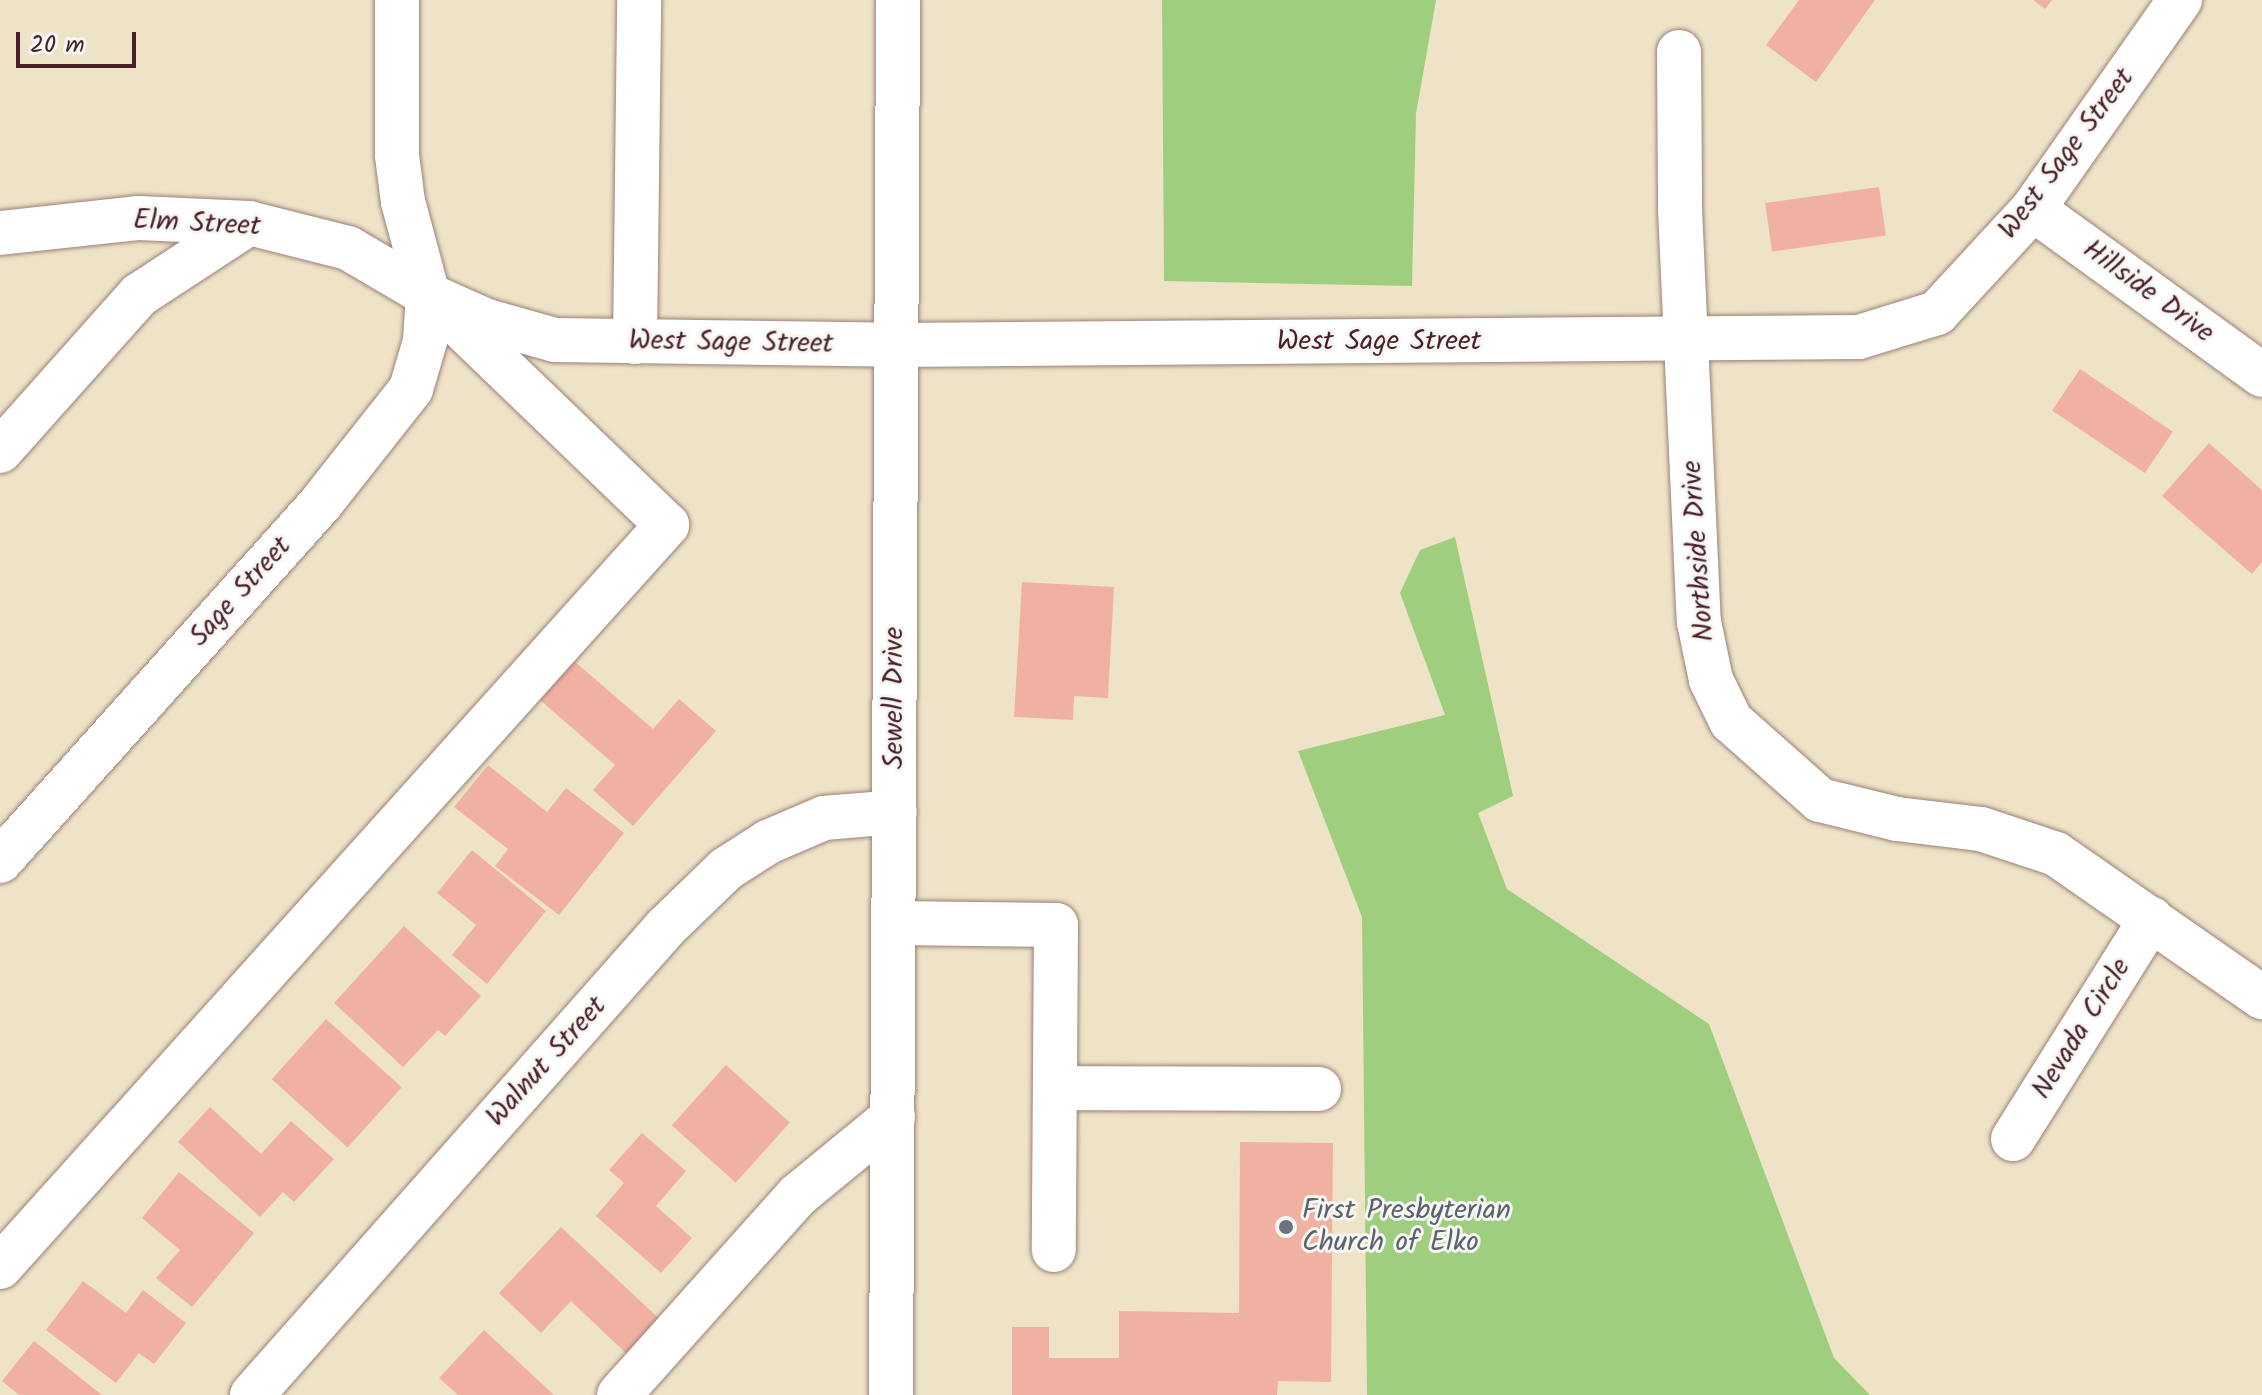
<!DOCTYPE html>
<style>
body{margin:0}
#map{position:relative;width:2262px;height:1395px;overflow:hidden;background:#eee3c7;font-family:Kalam,sans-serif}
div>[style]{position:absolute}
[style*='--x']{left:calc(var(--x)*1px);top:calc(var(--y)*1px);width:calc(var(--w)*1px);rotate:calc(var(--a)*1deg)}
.green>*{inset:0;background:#9fcf7e}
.building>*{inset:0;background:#f1b1a2;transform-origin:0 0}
.roads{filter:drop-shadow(0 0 2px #9c8179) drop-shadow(0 0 2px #9c8179)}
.minor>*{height:44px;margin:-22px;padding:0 22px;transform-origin:22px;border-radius:22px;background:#fff}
.dots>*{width:22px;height:22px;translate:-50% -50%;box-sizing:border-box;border:4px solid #f6f6f2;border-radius:50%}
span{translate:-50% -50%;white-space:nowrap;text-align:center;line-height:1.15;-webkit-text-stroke:6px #f6f6f2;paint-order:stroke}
.street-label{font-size:28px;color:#4a1f2b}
.worship-label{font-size:28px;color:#5b616d}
.left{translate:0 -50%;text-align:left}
.scale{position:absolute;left:16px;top:32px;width:120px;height:36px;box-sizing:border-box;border:4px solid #4a1f2b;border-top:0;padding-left:10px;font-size:24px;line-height:28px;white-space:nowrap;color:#4a1f2b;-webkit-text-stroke:6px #f6f6f2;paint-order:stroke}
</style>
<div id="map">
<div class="green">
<i style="clip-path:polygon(1162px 0,1436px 0,1416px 114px,1412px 286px,1164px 281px)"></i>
<i style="clip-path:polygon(1455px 537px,1513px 796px,1478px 813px,1507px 889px,1709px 1024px,1834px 1358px,1870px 1395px,1367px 1395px,1362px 917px,1298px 751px,1445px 715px,1400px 593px,1420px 550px)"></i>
</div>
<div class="building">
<i style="clip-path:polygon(1799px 0,1875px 0,1816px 82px,1766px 45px)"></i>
<i style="clip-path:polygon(2033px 0,2052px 0,2045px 9px)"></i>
<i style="left:1879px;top:187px;width:49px;height:115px;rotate:82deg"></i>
<i style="left:2080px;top:369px;width:112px;height:50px;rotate:34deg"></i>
<i style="clip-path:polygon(2209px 443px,2262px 490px,2262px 562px,2252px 574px,2162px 496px)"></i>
<i style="clip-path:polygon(1022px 582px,1114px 587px,1108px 698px,1074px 696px,1073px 720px,1014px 717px)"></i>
<i style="clip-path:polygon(574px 661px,653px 729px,679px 699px,716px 731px,633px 826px,593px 790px,615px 765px,540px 700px)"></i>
<i style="clip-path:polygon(488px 765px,547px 812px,566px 788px,624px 833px,559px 915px,495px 866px,508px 849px,454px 807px)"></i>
<i style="clip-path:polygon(472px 850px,546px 911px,487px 984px,452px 955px,476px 925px,437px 893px)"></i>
<i style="clip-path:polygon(404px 926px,481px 996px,445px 1036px,438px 1030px,403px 1067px,334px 1003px)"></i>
<i style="left:326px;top:1019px;width:102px;height:81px;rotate:42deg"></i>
<i style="left:726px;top:1065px;width:86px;height:81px;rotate:42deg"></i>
<i style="clip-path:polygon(210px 1107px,261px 1154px,291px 1121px,334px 1159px,294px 1202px,283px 1192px,260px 1217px,178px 1142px)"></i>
<i style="clip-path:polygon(642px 1133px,686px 1171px,656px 1206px,692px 1238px,661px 1273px,596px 1216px,624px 1183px,609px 1170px)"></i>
<i style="clip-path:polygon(1240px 1142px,1333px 1143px,1331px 1382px,1278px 1381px,1277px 1395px,1012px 1395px,1012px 1327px,1049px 1327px,1049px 1358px,1119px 1358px,1119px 1311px,1239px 1313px)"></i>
<i style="clip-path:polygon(179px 1172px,254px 1233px,192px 1307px,156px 1278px,180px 1250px,142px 1218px)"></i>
<i style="clip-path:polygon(561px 1227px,666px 1325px,633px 1360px,571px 1301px,541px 1333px,499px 1293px)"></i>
<i style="clip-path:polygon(83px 1281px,126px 1313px,143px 1290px,186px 1323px,154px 1364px,139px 1353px,116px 1383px,46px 1330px)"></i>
<i style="clip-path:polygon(484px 1330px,554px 1395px,458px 1395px,439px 1378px)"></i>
<i style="clip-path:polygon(34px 1341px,102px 1395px,19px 1395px,2px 1381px)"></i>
</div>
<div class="roads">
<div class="minor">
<i style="--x:1679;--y:52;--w:157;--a:89.6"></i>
<i style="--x:1680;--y:209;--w:413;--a:87.4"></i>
<i style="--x:1699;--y:622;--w:59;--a:78.3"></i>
<i style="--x:1711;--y:680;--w:46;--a:64"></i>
<i style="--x:1731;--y:721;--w:119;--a:41.6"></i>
<i style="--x:1820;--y:800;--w:79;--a:13.9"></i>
<i style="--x:1897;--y:819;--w:85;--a:6.8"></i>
<i style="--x:1981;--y:829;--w:79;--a:18.4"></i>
<i style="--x:2056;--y:854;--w:251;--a:34.8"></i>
<i style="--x:2033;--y:209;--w:283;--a:35.9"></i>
<i style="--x:0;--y:233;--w:140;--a:-6.2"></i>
<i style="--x:139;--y:218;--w:110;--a:2.6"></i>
<i style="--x:249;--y:223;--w:102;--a:14.2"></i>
<i style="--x:348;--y:248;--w:93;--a:30.4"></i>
<i style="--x:428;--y:295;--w:64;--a:23.8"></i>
<i style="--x:487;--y:321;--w:71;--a:15.6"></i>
<i style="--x:555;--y:340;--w:342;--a:0.8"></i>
<i style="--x:897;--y:345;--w:962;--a:-0.48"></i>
<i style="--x:1859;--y:337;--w:82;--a:-17.1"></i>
<i style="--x:1937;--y:313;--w:142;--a:-47.3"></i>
<i style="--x:2033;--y:209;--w:256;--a:-54.9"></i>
<i style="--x:635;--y:342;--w:342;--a:-89.3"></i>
<i style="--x:0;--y:451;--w:209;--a:-48.3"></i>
<i style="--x:139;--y:295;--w:131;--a:-33.2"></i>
<i style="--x:0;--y:861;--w:481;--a:-48.1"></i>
<i style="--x:321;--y:503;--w:145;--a:-51.7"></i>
<i style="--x:411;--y:389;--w:50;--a:-73.7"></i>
<i style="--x:425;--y:341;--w:46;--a:-86.3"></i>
<i style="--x:428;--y:295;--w:96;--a:-105"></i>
<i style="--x:403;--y:202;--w:47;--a:-97.3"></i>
<i style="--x:397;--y:155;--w:155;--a:-90"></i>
<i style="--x:894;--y:923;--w:162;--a:0.7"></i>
<i style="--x:1056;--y:925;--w:325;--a:90.4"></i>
<i style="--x:1055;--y:1088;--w:264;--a:0.2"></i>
<i style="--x:2013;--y:1139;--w:260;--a:-57.9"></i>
<i style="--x:0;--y:1267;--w:998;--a:-48.05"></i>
<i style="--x:667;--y:525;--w:306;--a:-136.1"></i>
<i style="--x:252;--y:1395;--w:625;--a:-48.5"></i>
<i style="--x:666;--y:927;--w:83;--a:-44"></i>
<i style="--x:726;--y:869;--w:50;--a:-32.7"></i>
<i style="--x:768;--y:842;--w:61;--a:-23.2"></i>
<i style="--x:824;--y:818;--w:71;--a:-4.8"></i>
<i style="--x:619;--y:1395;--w:268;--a:-48.2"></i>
<i style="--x:798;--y:1195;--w:123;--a:-39.4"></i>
<i style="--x:891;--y:1395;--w:1395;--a:-89.71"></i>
</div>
</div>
<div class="dots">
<i style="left:1286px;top:1227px;background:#6b7280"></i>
</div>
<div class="street-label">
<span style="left:2067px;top:154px;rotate:-53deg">West Sage Street</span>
<span style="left:197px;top:224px;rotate:3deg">Elm Street</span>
<span style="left:2148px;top:292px;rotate:36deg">Hillside Drive</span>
<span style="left:1379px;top:342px">West Sage Street</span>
<span style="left:731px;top:343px;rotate:1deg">West Sage Street</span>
<span style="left:1699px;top:551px;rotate:-94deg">Northside Drive</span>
<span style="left:241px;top:592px;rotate:-48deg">Sage Street</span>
<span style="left:895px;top:698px;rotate:-90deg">Sewell Drive</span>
<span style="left:2082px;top:1029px;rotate:-58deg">Nevada Circle</span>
<span style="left:547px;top:1062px;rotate:-48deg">Walnut Street</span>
</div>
<div class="worship-label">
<span class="left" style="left:1302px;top:1227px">First Presbyterian<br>Church of Elko</span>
</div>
<div class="scale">20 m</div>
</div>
